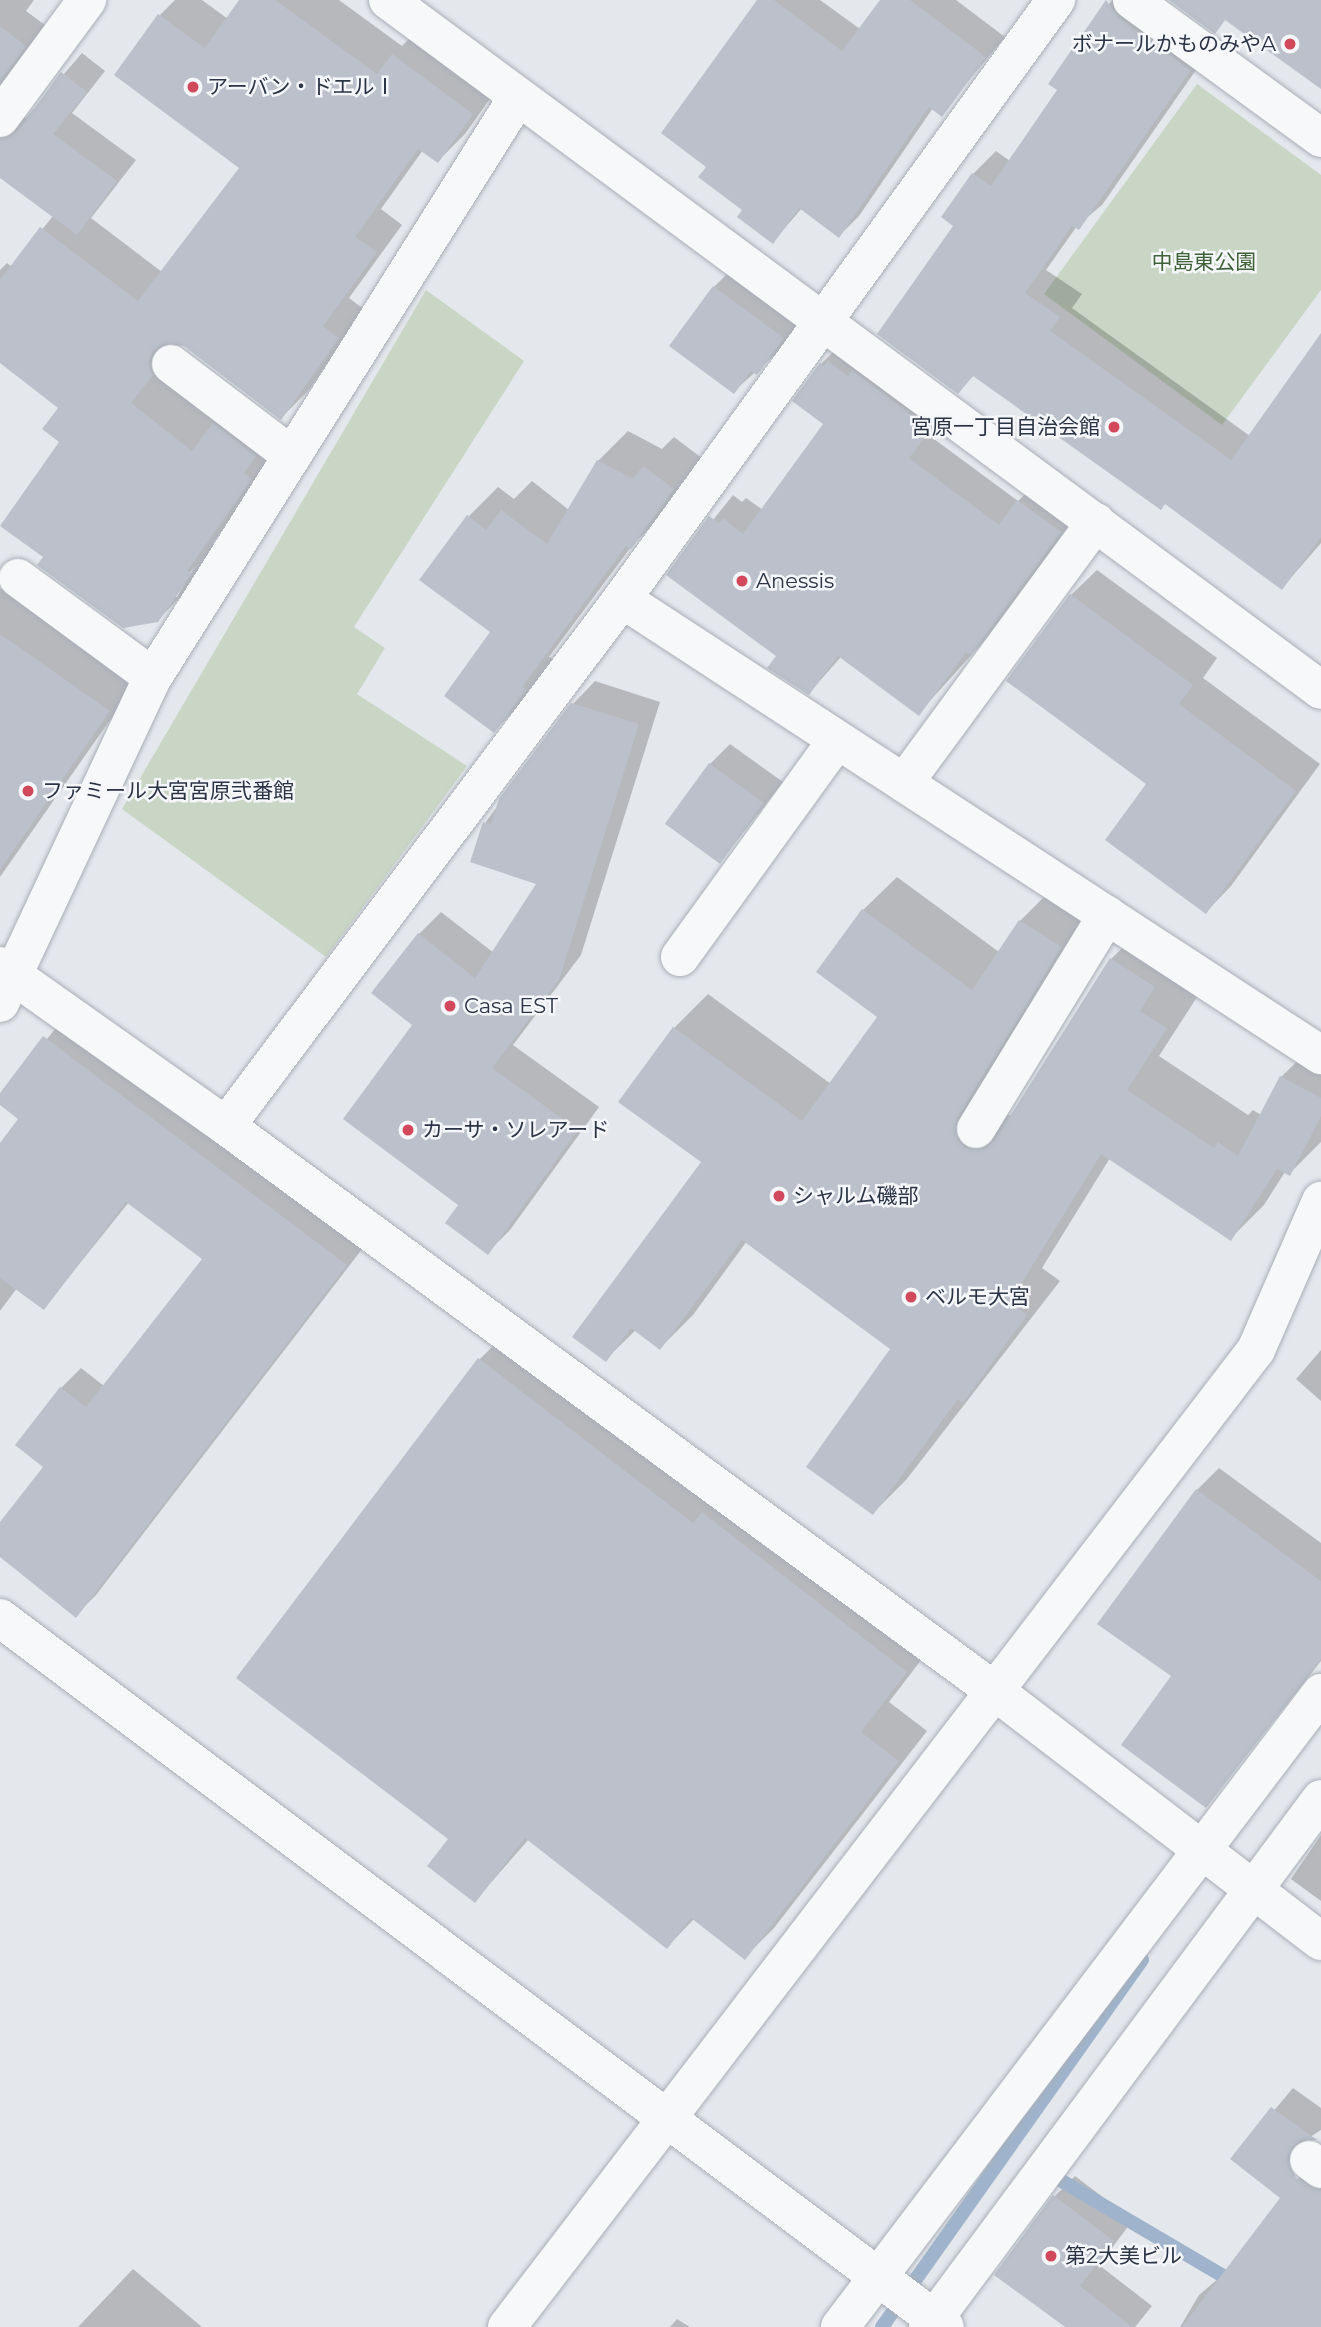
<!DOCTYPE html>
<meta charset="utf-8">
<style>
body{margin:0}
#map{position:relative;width:1321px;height:2327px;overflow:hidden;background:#e4e7ec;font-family:Montserrat,"Noto Sans JP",sans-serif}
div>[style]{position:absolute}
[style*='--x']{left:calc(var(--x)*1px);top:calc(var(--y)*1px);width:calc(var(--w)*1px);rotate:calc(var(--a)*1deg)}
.green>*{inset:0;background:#c9d6c5}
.shadow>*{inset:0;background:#0003}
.stream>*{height:14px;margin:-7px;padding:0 7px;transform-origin:7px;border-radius:7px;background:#9fb4cc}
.building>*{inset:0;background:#bbc0ca;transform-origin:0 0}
.roads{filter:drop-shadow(0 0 2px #a9aeb7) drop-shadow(0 0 2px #a9aeb7)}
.minor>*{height:38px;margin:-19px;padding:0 19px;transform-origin:19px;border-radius:19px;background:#f7f8fa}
.dots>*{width:19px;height:19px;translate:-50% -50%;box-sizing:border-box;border:4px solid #f4f6f9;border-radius:50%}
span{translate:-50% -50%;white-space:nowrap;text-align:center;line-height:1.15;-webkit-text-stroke:5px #f4f6f9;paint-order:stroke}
.poi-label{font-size:21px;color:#2b3445}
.right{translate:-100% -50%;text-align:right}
.left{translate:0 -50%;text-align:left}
.park-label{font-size:21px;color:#3f6138}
</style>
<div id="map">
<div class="green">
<i style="clip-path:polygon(1197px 84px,1321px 175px,1321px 290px,1222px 425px,1044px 294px)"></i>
<i style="clip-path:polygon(426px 290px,524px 361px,354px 627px,385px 648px,357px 694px,467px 766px,326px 957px,122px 809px)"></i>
</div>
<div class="shadow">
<i style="clip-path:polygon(0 0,34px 0,26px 11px,45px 25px,0 90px)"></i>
<i style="clip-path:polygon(evenodd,175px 0,202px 0,228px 19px,242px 0,339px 0,402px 46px,420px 28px,499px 86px,465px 134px,438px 161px,423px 150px,381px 209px,402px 225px,349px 298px,365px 310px,308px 391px,281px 418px,184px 345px,178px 344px,157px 376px,278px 451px,213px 543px,217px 547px,184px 593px,157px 621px,46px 557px,61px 442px,60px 407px,0 361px,0 270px,7px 263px,12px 267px,53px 216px,0 176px,0 99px,7px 115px,26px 118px,82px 53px,105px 71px,72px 113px,136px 160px,91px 218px,162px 272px,241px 167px,160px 15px,175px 0,195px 566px,177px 597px,173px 597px,195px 566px)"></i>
<i style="clip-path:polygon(760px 0,820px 0,860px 29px,882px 0,956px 0,1005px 37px,941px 114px,933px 108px,859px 216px,839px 236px,802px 208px,773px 242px,708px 166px)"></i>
<i style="clip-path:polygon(1113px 0,1212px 47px,1102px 205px,1077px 226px,1046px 270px,1082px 294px,1072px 308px,1250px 436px,1321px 335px,1321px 543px,1282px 588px,1166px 502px,974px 375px,957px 392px,955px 225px,973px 174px,996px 151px,1010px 161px,1059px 90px,1097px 16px)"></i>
<i style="clip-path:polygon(734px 267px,803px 317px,777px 353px,734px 391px,714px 287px)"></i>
<i style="clip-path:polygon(843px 342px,952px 406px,930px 436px,1018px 501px,1041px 479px,1082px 509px,993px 631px,919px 713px,841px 657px,809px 693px,778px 655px,669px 575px,733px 495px,742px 502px,746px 498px,763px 510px,825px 424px,821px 364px)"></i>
<i style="clip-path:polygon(628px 431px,662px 449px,674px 437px,703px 459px,660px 517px,631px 547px,549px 657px,555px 659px,523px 702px,494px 731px,493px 632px,422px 580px,469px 516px,498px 487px,514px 499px,532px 481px,569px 510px,598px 461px)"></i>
<i style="clip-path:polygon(1097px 570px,1217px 658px,1203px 678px,1320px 764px,1231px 886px,1206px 912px,1071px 595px)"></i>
<i style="clip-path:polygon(0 588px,136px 683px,0 877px)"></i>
<i style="clip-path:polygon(595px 681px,660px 702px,581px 955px,513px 1045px,599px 1107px,510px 1230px,488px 1252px,460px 1205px,415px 1025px,419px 934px,441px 912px,494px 953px,539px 883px,485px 823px,573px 704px)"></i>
<i style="clip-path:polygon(730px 744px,783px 782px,720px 862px,710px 764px)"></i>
<i style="clip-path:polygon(897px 877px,999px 952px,1020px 921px,1054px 887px,1094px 913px,999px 1115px,1013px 1115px,1111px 959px,1145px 926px,1199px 994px,1159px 1056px,1248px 1115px,1253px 1110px,1261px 1115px,1281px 1077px,1315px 1044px,1321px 1047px,1321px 1142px,1289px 1174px,1285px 1172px,1264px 1205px,1231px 1238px,1110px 1158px,1042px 1268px,1060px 1281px,906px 1480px,873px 1513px,892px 1349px,747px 1241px,693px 1315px,660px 1348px,636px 1330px,606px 1359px,703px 1162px,621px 1102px,674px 1028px,708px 994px,831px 1084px,879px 1017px,863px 910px)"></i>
<i style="clip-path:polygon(65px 1017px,366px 1244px,96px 1595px,76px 1615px,0 1555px,0 1525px,45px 1466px,61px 1388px,81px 1368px,104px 1386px,204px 1259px,129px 1202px,44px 1308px,17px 1288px,0 1311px,0 1145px,20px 1119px,0 1103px,0 1096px)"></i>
<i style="clip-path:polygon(509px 1330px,935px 1642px,889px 1702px,927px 1731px,774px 1928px,745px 1957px,695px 1918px,667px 1947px,529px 1839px,475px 1901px,450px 1839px,238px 1677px,480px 1359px)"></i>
<i style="clip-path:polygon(1321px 1350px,1321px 1401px,1296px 1379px)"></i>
<i style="clip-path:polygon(1219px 1468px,1321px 1543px,1321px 1661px,1206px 1806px,1173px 1676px,1197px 1490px)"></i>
<i style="clip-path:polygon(1321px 1835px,1321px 1901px,1291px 1879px)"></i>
<i style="clip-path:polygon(1293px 2088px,1321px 2108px,1321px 2130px,1307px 2139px,1310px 2148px,1273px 2190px,1233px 2159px)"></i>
<i style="clip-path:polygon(1315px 2162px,1321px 2167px,1321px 2327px,1180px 2327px,1199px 2295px,1226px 2272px,1291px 2186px)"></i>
<i style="clip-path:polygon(1075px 2176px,1133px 2220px,1099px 2265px,1152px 2306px,1135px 2327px,1065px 2327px,1054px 2197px)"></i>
<i style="clip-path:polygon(133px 2269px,202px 2327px,78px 2327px)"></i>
<i style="clip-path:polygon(677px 2319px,690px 2327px,670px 2327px)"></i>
</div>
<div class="stream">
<i style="--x:1055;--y:2177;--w:212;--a:30.5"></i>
<i style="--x:882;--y:2327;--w:450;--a:-54.7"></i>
</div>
<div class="building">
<i style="clip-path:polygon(239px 0,275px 0,377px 74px,392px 54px,473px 114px,438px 163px,418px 149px,355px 237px,377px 252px,323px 326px,339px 338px,281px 420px,184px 346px,163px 344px,153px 351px,149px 362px,153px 375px,131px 403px,192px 451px,213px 423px,256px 456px,244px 473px,252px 479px,187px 571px,192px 574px,158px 622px,123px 628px,37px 565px,43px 557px,0 526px,59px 442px,42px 429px,58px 408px,0 363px,0 280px,40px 227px,138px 301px,239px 168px,114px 75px,158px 14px,205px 48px)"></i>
<i style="clip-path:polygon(757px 0,774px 0,842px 51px,880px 0,910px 0,986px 57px,942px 117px,929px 107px,839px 238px,799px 208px,773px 244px,737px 217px,742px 210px,698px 177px,706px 167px,661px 133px)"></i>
<i style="clip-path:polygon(1106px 0,1119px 18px,1191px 70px,1079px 230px,1072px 226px,1025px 293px,1060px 317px,1050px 331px,1231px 460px,1321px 333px,1321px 537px,1282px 590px,1165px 504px,1161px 510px,973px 376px,958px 394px,877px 334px,953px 226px,941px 217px,972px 173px,991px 186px,1057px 90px,1048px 84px)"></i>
<i style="clip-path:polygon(1169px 0,1321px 0,1321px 89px,1225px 20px,1215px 34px)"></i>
<i style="clip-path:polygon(0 26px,26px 46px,0 81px)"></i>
<i style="clip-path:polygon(61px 72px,87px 92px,53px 134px,117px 181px,77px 235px,0 178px,0 139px,18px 131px)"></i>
<i style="clip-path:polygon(713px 286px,784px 338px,757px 375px,751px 371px,734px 394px,669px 346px)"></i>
<i style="clip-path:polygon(828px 361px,848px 376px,852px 370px,931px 429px,909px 458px,999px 525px,1017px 500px,1061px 532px,971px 655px,966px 652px,919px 716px,838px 656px,809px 695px,767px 668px,776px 656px,666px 575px,709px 516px,719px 523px,723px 518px,743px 534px,823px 424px,792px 401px,820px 363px,824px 366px)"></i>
<i style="clip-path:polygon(597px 460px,633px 479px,643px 466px,674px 489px,631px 549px,626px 546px,522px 687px,527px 689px,494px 733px,444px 696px,490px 632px,419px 580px,467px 515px,486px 530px,501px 510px,547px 544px)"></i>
<i style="clip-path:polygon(1070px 594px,1193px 685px,1179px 704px,1296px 791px,1206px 914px,1105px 840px,1146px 784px,1006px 681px)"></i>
<i style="clip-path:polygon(0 634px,110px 711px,0 870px)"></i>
<i style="clip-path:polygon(571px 703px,639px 724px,559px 980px,492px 1068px,578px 1130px,488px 1255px,445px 1223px,458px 1205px,343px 1119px,412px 1025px,371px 993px,418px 933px,475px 978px,536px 884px,470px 862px,483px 822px,491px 824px,499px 799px)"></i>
<i style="left:709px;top:763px;width:68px;height:75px;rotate:36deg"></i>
<i style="clip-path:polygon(862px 909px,972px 990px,1019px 920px,1062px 947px,957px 1118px,957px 1139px,965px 1148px,986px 1148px,995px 1140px,1110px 958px,1155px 987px,1140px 1011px,1167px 1028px,1127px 1090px,1214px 1148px,1218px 1142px,1238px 1156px,1280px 1076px,1321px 1098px,1321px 1116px,1290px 1176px,1277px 1169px,1231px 1241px,1101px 1154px,1010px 1302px,1027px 1315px,963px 1403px,958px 1399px,873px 1515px,806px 1467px,890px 1349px,742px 1240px,660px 1350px,631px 1328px,606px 1362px,572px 1337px,701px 1162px,618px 1102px,673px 1027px,802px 1121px,877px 1017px,816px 972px)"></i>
<i style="clip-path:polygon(43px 1036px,347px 1265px,76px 1618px,0 1557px,0 1522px,43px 1467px,15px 1445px,60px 1387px,86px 1407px,202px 1259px,126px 1202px,44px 1310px,0 1278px,0 1143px,18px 1119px,0 1105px,0 1093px)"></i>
<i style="clip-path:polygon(478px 1358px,693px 1523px,702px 1512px,907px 1672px,861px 1732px,899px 1761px,745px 1960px,691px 1918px,667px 1949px,525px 1838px,475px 1903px,427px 1866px,448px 1839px,236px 1678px)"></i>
<i style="clip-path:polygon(1196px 1489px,1321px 1581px,1321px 1659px,1206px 1808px,1121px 1745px,1171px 1676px,1097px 1624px)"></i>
<i style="clip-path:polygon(1271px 2107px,1317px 2140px,1300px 2140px,1287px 2158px,1296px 2178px,1321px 2190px,1321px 2327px,1182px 2327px,1280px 2198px,1230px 2159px)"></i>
<i style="clip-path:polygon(1053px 2195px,1114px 2241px,1080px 2286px,1132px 2327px,1065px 2327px,994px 2275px)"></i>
</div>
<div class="roads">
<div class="minor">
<i style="--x:388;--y:0;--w:1160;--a:36.48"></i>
<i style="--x:1132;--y:0;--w:234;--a:36.1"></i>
<i style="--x:0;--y:118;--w:147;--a:-53.6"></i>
<i style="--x:171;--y:364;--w:152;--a:37.2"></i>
<i style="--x:18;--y:578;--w:167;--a:36.3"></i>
<i style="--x:622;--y:599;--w:835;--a:33.12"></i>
<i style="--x:904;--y:783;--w:324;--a:-53.7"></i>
<i style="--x:680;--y:957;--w:268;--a:-54.1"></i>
<i style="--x:0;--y:966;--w:277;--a:35.3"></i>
<i style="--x:226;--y:1126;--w:956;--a:36.32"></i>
<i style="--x:996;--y:1692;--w:409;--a:37.5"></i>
<i style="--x:0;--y:1003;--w:360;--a:-64.9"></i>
<i style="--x:153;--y:677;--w:684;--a:-57.84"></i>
<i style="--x:226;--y:1126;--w:659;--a:-53.08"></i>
<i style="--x:622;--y:599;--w:740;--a:-54.08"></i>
<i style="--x:976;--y:1129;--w:251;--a:-58.5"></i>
<i style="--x:0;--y:1618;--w:1181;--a:36.88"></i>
<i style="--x:1309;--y:2160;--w:15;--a:37"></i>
<i style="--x:507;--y:2327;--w:1231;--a:-52.53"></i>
<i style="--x:1256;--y:1350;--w:163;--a:-66.4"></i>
<i style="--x:840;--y:2327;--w:796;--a:-52.81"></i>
<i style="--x:928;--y:2327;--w:658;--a:-53.34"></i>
</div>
</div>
<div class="dots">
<i style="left:1290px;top:44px;background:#d1495b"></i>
<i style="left:193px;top:87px;background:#d1495b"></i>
<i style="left:1114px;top:427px;background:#d1495b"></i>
<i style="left:742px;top:581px;background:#d1495b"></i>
<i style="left:28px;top:791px;background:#d1495b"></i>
<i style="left:450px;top:1006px;background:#d1495b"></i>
<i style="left:408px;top:1130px;background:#d1495b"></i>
<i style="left:779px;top:1196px;background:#d1495b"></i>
<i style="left:911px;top:1297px;background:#d1495b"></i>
<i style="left:1051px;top:2256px;background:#d1495b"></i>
</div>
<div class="poi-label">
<span class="right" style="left:1276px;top:44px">ボナールかものみやA</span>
<span class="left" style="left:207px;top:87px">アーバン・ドエルⅠ</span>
<span class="right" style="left:1100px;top:427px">宮原一丁目自治会館</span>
<span class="left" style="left:756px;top:581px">Anessis</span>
<span class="left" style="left:42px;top:791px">ファミール大宮宮原弐番館</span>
<span class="left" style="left:464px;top:1006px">Casa EST</span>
<span class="left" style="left:422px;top:1130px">カーサ・ソレアード</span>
<span class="left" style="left:793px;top:1196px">シャルム磯部</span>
<span class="left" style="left:925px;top:1297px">ベルモ大宮</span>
<span class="left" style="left:1065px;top:2256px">第2大美ビル</span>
</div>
<div class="park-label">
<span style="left:1204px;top:262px">中島東公園</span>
</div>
</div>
